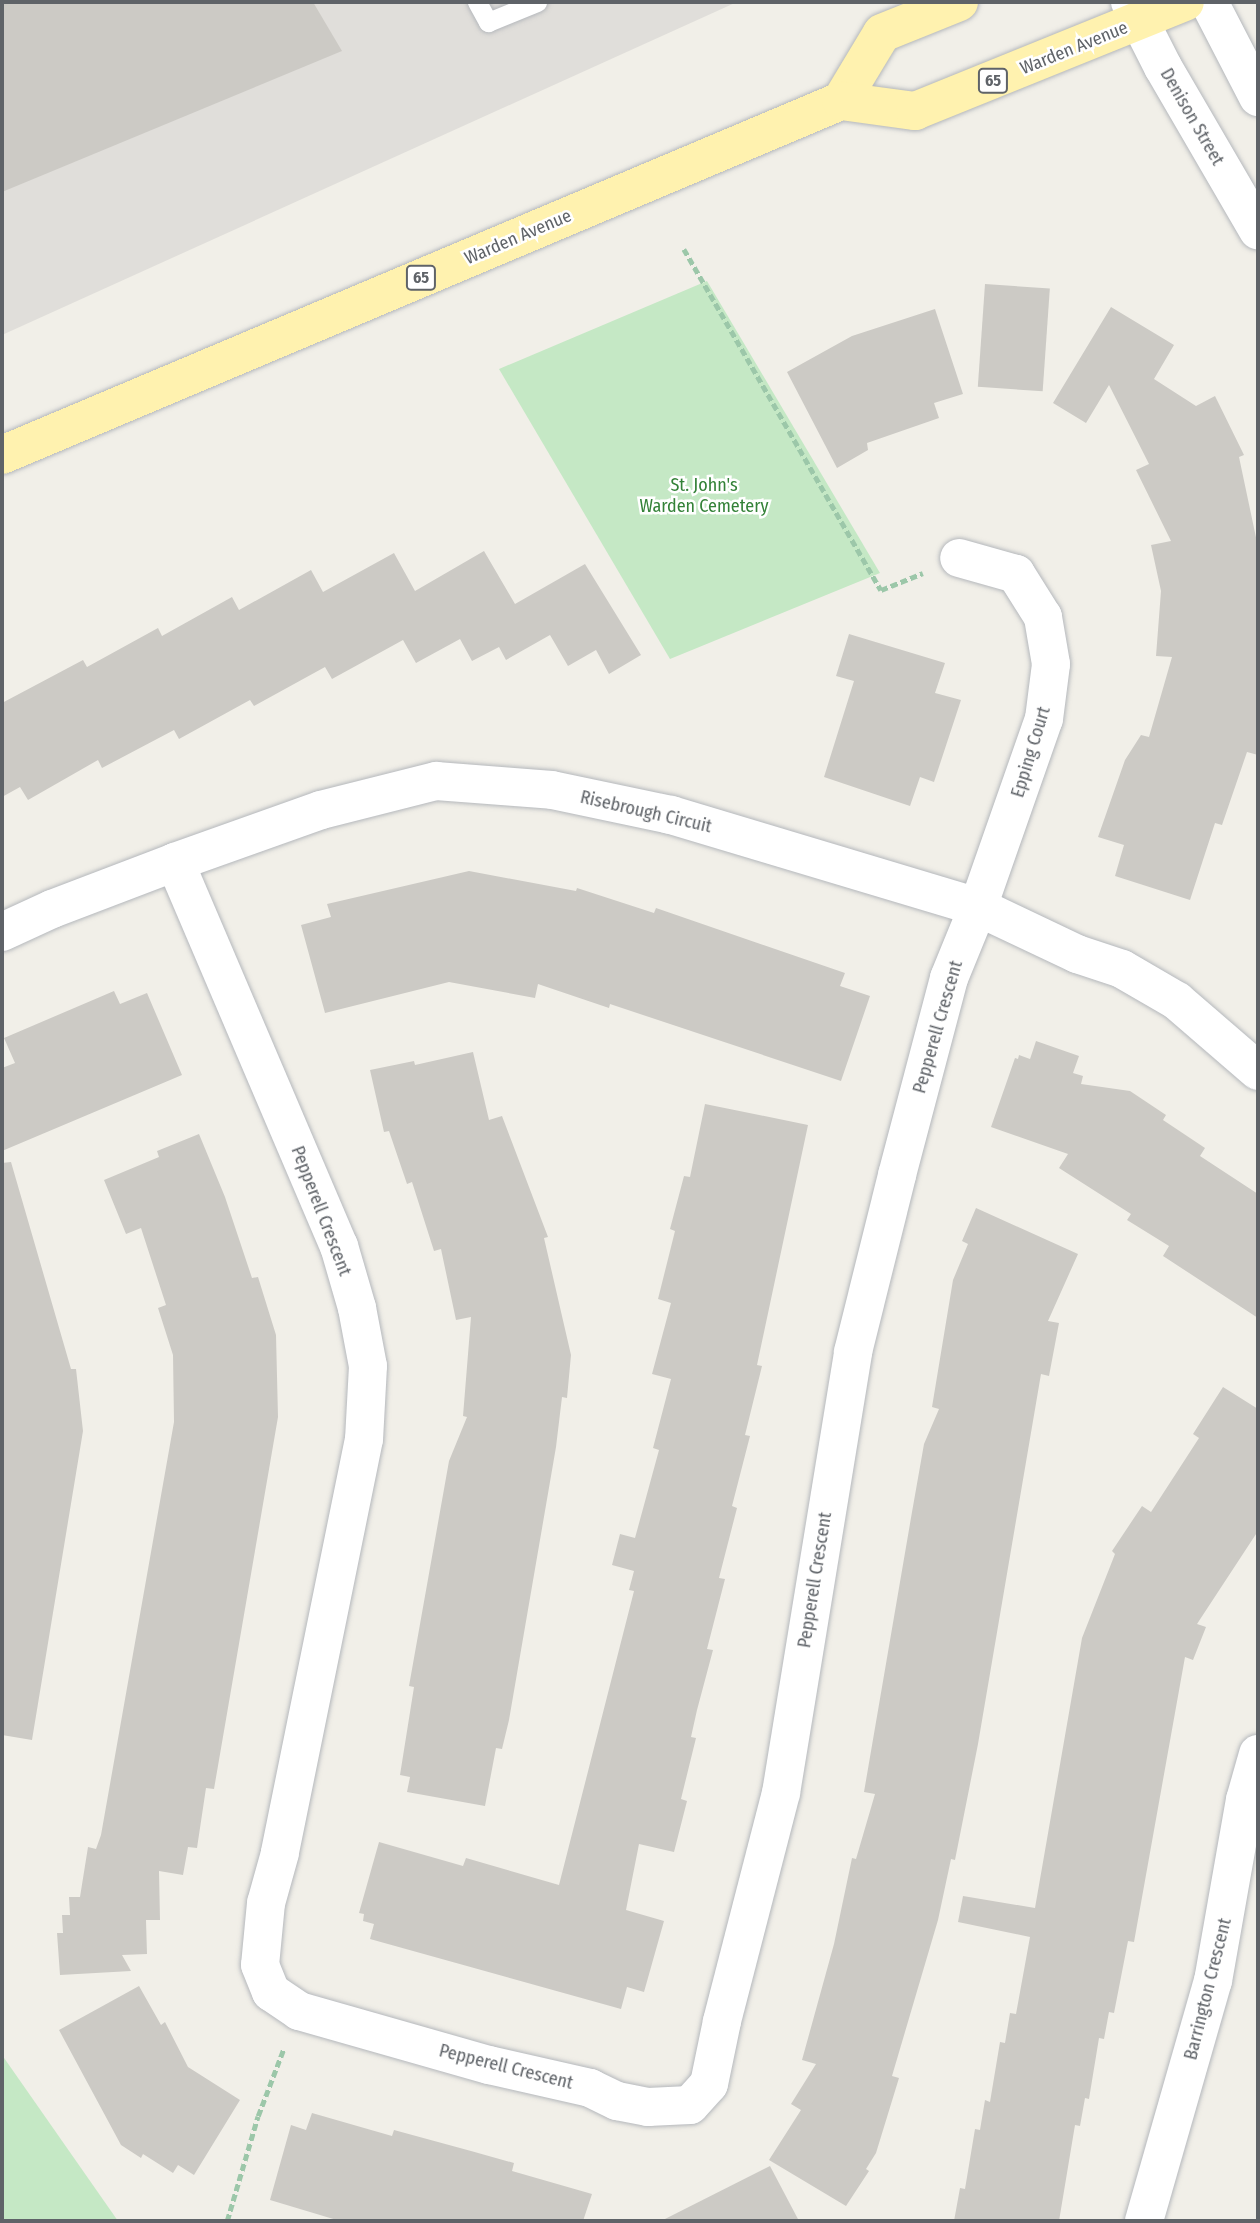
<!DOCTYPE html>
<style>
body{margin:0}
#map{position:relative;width:1260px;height:2223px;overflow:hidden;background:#f1efe8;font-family:"Fira Sans Condensed",sans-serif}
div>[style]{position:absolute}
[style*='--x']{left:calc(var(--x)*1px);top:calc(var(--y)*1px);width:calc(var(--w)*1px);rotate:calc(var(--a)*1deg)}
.industrial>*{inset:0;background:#e0deda}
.green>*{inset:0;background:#c5e8c5}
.building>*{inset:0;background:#cccac5;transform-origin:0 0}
.path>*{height:4.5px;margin-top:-2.25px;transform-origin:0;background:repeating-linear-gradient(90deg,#9cc7a9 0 7px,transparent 0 10.5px)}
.roads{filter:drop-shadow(0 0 2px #b5b8bc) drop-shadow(0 0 2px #b5b8bc)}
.service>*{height:19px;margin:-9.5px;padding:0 9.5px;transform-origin:9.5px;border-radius:9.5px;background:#fff}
.minor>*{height:38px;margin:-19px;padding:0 19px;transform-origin:19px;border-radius:19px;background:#fff}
.tertiary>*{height:38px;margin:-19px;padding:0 19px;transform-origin:19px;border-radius:19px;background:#fff}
.secondary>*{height:38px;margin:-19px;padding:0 19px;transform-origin:19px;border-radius:19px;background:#fff}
.primary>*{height:38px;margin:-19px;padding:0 19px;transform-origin:19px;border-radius:19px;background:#fff2af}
span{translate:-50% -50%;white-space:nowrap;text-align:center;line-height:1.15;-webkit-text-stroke:5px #fff;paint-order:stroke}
.shield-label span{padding:2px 5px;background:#fff;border:2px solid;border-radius:5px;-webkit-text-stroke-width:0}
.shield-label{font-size:16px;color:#5f6368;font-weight:700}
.street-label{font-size:18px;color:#5f6368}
.park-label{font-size:18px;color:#348238}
.frame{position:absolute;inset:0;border:4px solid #5f6368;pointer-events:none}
</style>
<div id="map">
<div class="industrial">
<i style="clip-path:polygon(2px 2px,737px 2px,2px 335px)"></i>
</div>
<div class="green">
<i style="clip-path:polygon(707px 281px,880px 573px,670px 659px,499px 369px)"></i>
<i style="clip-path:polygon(2px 2055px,118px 2221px,2px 2221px)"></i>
</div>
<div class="building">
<i style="clip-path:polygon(2px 2px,313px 2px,342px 51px,2px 192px)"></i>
<i style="left:985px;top:284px;width:65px;height:103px;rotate:4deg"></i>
<i style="clip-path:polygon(1111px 307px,1174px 345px,1154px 379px,1196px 406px,1215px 396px,1244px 455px,1239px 457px,1258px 547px,1258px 755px,1247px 752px,1222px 825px,1215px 823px,1190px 900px,1115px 876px,1124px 845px,1098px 837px,1125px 760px,1141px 735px,1149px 737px,1172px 657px,1156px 656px,1161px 591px,1151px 545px,1171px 541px,1136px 470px,1149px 464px,1109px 385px,1086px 423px,1053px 403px)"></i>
<i style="clip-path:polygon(935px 309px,963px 394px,934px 403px,939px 418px,867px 443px,868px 450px,837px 468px,787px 372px,852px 336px)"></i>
<i style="clip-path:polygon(484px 551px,515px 604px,585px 564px,641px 655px,609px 674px,596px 650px,568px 666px,550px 635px,506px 660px,499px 647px,472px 661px,460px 639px,416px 663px,403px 640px,332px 679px,325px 667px,254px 706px,250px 700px,179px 739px,174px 730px,102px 768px,98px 760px,28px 800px,20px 787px,2px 797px,2px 703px,83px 660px,87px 667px,158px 628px,162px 636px,232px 597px,239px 610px,311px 570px,323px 592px,394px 553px,415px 591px)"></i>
<i style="clip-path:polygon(849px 634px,945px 663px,935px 693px,961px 700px,934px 782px,920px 777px,910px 806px,824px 777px,854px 681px,836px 676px)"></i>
<i style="clip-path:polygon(469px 871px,576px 891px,577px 888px,654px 913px,656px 908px,845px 973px,840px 986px,870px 996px,841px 1081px,610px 1004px,609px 1008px,538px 984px,535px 998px,449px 982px,325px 1013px,301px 925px,331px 917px,327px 904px)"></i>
<i style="clip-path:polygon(114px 991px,120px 1004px,147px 993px,182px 1075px,2px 1151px,2px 1068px,15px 1063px,4px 1038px)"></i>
<i style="clip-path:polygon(1036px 1041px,1079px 1056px,1073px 1073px,1083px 1076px,1081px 1084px,1130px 1091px,1166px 1115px,1163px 1120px,1205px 1148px,1200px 1156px,1258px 1194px,1258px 1318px,1163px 1256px,1169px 1246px,1127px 1220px,1131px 1214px,1059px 1168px,1068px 1154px,991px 1127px,1015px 1058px,1018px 1059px,1019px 1055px,1030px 1059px)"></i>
<i style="clip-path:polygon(473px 1052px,489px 1120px,502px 1116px,548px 1237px,544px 1238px,571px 1355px,567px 1398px,562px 1397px,556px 1447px,509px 1720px,502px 1749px,496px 1748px,485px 1806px,407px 1792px,410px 1777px,400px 1775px,414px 1687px,409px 1686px,449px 1461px,467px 1417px,463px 1416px,471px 1317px,456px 1320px,441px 1249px,434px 1251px,412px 1182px,407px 1184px,389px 1131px,384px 1132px,370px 1070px,414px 1061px,415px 1065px)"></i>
<i style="clip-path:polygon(705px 1104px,808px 1125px,757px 1365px,762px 1366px,745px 1435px,750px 1436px,732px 1506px,737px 1508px,719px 1578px,725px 1579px,707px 1649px,713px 1650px,697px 1710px,691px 1737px,696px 1738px,681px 1799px,687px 1801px,674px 1852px,639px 1844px,626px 1910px,664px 1921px,644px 1992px,627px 1987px,621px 2009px,370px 1939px,374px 1924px,363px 1921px,364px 1914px,359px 1913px,379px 1842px,463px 1866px,466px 1858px,559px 1885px,634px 1591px,629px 1590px,634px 1571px,612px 1565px,620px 1534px,635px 1538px,659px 1450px,653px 1448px,671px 1379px,652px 1374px,671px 1303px,658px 1299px,675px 1231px,670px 1229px,684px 1176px,690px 1177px)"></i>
<i style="clip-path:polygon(199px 1134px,225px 1197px,252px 1278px,258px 1277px,276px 1335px,278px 1417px,214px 1789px,206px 1788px,197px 1848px,188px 1847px,183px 1875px,159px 1871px,160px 1920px,146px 1920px,147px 1954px,122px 1955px,131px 1971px,60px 1975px,57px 1933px,63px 1933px,62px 1915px,70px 1915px,69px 1897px,80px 1897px,88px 1847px,96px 1849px,101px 1835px,174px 1422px,173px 1355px,158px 1308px,166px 1305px,141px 1228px,126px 1234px,104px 1180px,159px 1157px,157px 1151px)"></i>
<i style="clip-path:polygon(11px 1162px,71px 1369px,76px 1369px,83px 1431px,32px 1740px,2px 1735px,2px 1163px)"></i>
<i style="clip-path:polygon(976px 1208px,1078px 1254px,1048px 1321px,1059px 1323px,1049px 1376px,1041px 1374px,978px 1744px,955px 1860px,951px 1859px,938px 1920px,892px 2076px,899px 2078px,876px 2153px,866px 2169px,869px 2171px,846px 2206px,769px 2160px,801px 2110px,791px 2104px,816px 2064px,802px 2060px,834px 1944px,852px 1858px,856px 1859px,875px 1794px,864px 1792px,912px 1512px,924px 1444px,939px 1409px,932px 1407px,953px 1280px,968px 1244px,962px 1241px)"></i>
<i style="clip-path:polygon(1223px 1387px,1258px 1409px,1258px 1531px,1197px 1624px,1206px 1627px,1193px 1660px,1185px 1657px,1134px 1942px,1128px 1941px,1114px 2013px,1109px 2012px,1104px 2039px,1099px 2038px,1089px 2099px,1085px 2098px,1080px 2126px,1075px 2125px,1059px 2221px,954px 2221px,960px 2188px,965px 2189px,975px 2129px,980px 2130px,985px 2100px,990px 2102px,1000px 2042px,1005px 2043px,1010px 2013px,1016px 2014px,1030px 1937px,958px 1922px,963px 1896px,1035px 1908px,1082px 1638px,1115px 1554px,1112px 1551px,1142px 1506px,1151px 1512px,1199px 1438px,1193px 1434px)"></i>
<i style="clip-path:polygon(139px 1986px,161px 2025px,165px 2022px,188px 2067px,240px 2100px,194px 2175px,178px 2165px,173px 2173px,143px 2154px,141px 2158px,121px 2145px,59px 2030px)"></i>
<i style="clip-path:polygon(312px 2113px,392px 2136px,394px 2130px,471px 2151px,514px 2163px,512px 2171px,592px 2194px,583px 2221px,340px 2221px,270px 2200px,291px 2125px,306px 2130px)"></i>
<i style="clip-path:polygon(770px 2166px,799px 2221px,661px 2221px)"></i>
</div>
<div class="path">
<i style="--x:684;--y:249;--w:394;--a:60"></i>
<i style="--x:881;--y:590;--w:45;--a:-22"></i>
<i style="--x:227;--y:2221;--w:109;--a:-73.6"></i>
<i style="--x:258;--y:2116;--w:73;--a:-69.1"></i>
</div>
<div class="roads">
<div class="service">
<i style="--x:477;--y:2;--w:23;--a:61"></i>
<i style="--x:488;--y:22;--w:53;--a:-22.2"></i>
</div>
<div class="minor">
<i style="--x:175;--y:862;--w:418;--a:66.9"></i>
<i style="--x:339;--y:1246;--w:65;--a:73.8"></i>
<i style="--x:357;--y:1308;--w:59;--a:79.3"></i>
<i style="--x:368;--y:1366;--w:73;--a:93.1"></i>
<i style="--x:364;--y:1439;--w:422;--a:101.5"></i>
<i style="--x:280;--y:1853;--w:52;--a:105.6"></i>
<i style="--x:266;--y:1903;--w:62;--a:95.5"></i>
<i style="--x:260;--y:1965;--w:29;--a:68"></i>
<i style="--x:271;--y:1992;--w:34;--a:34"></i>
<i style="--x:299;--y:2011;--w:198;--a:15.9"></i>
<i style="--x:489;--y:2065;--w:104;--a:12.8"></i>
<i style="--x:590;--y:2088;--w:30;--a:26"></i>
<i style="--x:617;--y:2101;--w:32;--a:11"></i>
<i style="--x:648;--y:2107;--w:42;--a:-2.7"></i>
<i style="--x:690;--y:2105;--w:28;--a:-48"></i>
<i style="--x:709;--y:2084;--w:64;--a:-78.3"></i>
<i style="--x:722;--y:2021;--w:236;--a:-75.5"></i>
<i style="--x:781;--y:1793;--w:447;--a:-80.7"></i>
<i style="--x:853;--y:1352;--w:182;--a:-76"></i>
<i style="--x:897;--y:1175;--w:204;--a:-75.2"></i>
<i style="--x:949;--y:978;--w:77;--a:-67.8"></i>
<i style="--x:978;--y:907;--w:199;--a:-70.7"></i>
<i style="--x:1044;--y:719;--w:55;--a:-82.7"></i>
<i style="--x:1051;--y:664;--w:48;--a:-99.7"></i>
<i style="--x:1043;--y:617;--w:51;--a:-122.1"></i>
<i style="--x:1016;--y:574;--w:59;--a:-164.3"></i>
<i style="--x:1144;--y:2221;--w:250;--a:-74"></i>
<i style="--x:1213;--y:1981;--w:184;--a:-80"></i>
<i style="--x:1245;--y:1800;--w:48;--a:-74.2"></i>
</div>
<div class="tertiary">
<i style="--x:2;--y:932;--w:55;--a:-24.7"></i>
<i style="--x:52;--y:909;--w:132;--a:-20.9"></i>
<i style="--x:175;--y:862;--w:155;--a:-19.6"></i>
<i style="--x:321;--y:810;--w:119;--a:-14.2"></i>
<i style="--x:436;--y:781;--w:116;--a:4.4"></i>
<i style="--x:552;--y:790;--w:122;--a:11.9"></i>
<i style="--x:671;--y:815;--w:320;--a:16.7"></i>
<i style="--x:978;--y:907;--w:110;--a:25.4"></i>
<i style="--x:1077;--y:954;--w:47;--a:18.4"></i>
<i style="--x:1122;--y:969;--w:64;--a:30.2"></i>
<i style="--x:1177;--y:1001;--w:107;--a:40.8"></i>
</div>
<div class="secondary">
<i style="--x:1130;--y:2;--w:73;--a:63.1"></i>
<i style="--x:1163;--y:67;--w:189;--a:59.8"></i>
<i style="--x:1209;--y:2;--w:107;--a:62.7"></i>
</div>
<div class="primary">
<i style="--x:841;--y:101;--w:79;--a:-58.9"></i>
<i style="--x:882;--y:33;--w:83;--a:-21.9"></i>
<i style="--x:2;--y:455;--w:911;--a:-22.88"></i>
<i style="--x:841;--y:101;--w:75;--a:7.7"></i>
<i style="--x:915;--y:111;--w:291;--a:-22"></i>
</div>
</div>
<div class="shield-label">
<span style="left:993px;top:81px">65</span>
<span style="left:421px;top:278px">65</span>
</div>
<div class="street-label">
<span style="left:1074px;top:48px;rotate:-22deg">Warden Avenue</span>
<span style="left:1192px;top:117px;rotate:60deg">Denison Street</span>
<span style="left:518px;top:237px;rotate:-23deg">Warden Avenue</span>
<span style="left:1031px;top:752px;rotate:-73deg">Epping Court</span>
<span style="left:646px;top:812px;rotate:13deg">Risebrough Circuit</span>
<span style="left:938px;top:1027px;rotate:-74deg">Pepperell Crescent</span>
<span style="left:321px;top:1211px;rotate:69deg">Pepperell Crescent</span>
<span style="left:815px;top:1580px;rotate:-81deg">Pepperell Crescent</span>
<span style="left:1208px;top:1989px;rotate:-76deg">Barrington Crescent</span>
<span style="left:506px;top:2067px;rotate:14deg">Pepperell Crescent</span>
</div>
<div class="park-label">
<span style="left:704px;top:496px">St. John's<br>Warden Cemetery</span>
</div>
<div class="frame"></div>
</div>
